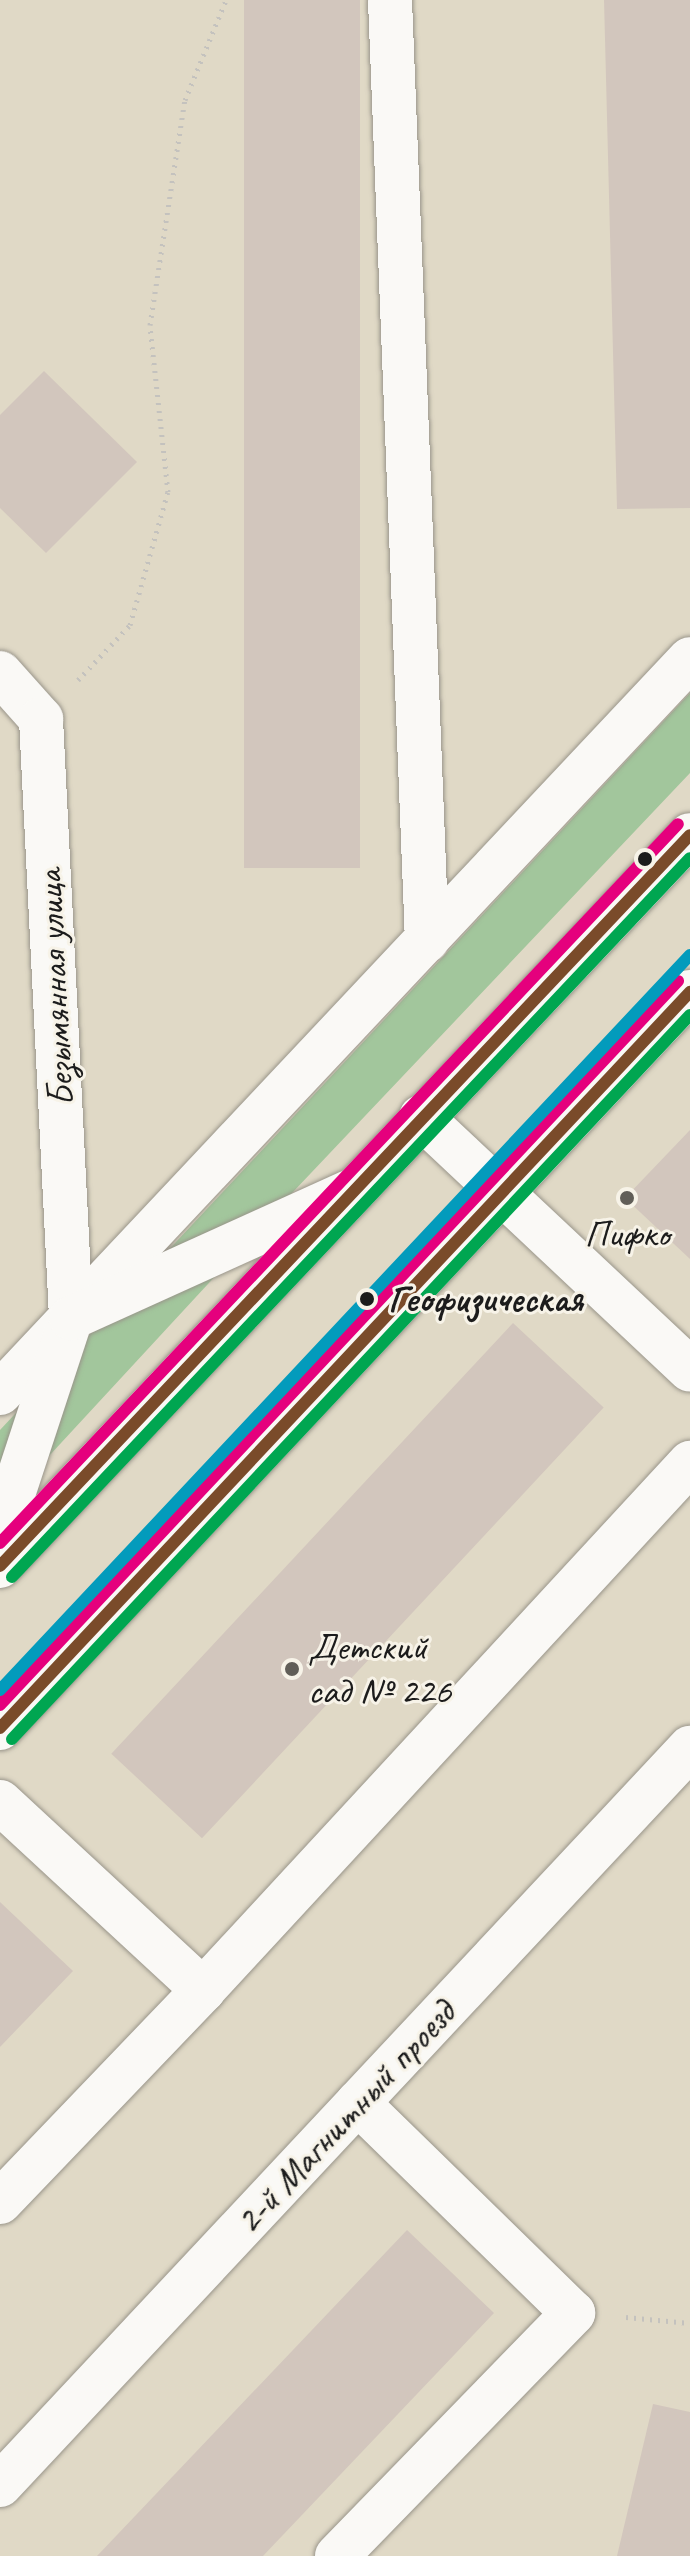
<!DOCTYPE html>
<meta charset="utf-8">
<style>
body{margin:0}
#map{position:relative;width:690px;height:2556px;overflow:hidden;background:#e0d9c6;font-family:Caveat,sans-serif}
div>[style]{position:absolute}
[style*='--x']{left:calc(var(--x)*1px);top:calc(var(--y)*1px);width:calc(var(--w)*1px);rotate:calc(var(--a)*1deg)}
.forest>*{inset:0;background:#a2c69c}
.building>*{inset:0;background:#d2c6bd;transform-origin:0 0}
.path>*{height:5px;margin-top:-2.5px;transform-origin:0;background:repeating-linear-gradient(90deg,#c4c2be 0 2px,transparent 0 8px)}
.roads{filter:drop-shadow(0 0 2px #99958a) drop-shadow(0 0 2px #99958a)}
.minor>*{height:44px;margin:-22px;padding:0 22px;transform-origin:22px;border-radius:22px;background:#faf9f6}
.major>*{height:44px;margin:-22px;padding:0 22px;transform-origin:22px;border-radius:22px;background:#faf9f6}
.bus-1>*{height:12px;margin:-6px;padding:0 6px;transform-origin:6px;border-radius:6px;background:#7a4b2a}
.bus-2>*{height:12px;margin:-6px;padding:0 6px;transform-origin:6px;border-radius:6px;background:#00a651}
.bus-3>*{height:12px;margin:-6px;padding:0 6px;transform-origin:6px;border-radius:6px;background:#e5007d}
.tram-1>*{height:12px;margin:-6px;padding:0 6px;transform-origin:6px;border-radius:6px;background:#039bbc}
.dots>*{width:22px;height:22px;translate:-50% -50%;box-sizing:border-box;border:4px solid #f7f3e8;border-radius:50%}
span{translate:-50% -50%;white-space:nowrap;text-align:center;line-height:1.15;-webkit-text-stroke:6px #f7f3e8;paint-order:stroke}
.street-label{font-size:38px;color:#1c1c1c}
.poi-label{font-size:38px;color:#1c1c1c}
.left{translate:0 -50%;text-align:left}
.stop-label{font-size:38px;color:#1c1c1c;font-weight:700}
</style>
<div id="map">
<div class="forest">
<i style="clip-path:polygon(690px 693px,690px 773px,293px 1192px,0 1509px,0 1430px)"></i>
</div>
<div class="building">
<i style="left:244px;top:0;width:116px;height:868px"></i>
<i style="clip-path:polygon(604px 0,690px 0,690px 508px,617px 509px)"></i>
<i style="clip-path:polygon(44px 371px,137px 462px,46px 553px,0 508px,0 415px)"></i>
<i style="clip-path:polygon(690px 1130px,690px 1259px,625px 1198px)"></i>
<i style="left:513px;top:1323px;width:124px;height:589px;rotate:43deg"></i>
<i style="clip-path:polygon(0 1902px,73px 1971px,0 2047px)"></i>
<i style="clip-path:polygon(407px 2230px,494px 2313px,263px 2556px,97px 2556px)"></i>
<i style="clip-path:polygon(653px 2404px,690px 2412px,690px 2556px,617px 2556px)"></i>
</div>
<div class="path">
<i style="--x:78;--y:680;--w:76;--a:-46.6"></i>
<i style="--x:130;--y:625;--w:138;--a:-74.1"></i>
<i style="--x:168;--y:492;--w:168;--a:-96.2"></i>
<i style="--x:150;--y:325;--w:228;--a:-81.2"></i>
<i style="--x:185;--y:100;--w:108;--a:-67.7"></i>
<i style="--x:626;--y:2317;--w:64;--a:5.4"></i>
</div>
<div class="roads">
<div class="minor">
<i style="--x:390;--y:0;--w:941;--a:87.75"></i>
<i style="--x:0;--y:673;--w:62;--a:48.3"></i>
<i style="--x:41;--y:719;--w:600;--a:87.13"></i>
<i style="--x:421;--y:1117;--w:369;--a:43.2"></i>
<i style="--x:0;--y:1393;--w:1007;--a:-46.77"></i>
<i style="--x:0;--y:1534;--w:227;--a:-71.8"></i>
<i style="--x:71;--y:1318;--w:305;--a:-24.4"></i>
<i style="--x:0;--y:1802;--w:277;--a:42.8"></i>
<i style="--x:0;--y:2202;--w:294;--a:-46.2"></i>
<i style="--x:203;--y:1990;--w:718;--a:-47.26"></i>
<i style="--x:0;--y:2485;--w:1010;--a:-46.89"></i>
<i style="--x:337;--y:2556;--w:339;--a:-45.8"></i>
<i style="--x:573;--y:2313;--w:301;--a:-135.7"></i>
</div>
<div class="major">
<i style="--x:0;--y:1566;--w:1005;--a:-46.65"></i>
<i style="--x:0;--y:1728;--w:1009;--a:-46.85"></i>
</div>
</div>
<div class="bus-1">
<i style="--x:0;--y:1566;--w:1005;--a:-46.65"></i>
<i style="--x:0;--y:1728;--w:1009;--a:-46.85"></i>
</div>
<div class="bus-2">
<i style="--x:12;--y:1577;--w:988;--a:-46.68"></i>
<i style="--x:12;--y:1739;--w:992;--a:-46.88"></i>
</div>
<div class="bus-3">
<i style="--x:0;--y:1543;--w:988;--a:-46.68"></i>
<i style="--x:0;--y:1705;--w:992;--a:-46.88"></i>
</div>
<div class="tram-1">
<i style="--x:0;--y:1690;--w:1008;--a:-46.81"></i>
</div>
<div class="dots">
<i style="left:645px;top:859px;background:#1c1c1c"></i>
<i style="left:627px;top:1198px;background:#615e58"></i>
<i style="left:367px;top:1299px;background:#1c1c1c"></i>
<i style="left:292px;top:1669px;background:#615e58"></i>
</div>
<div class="street-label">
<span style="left:55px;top:988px;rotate:-93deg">Безымянная улица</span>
<span style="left:345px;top:2117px;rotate:-47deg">2-й Магнитный проезд</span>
</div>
<div class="poi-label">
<span style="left:627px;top:1234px">Пифко</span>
<span class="left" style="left:308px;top:1669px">Детский<br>сад № 226</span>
</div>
<div class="stop-label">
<span class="left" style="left:388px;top:1299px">Геофизическая</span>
</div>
</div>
